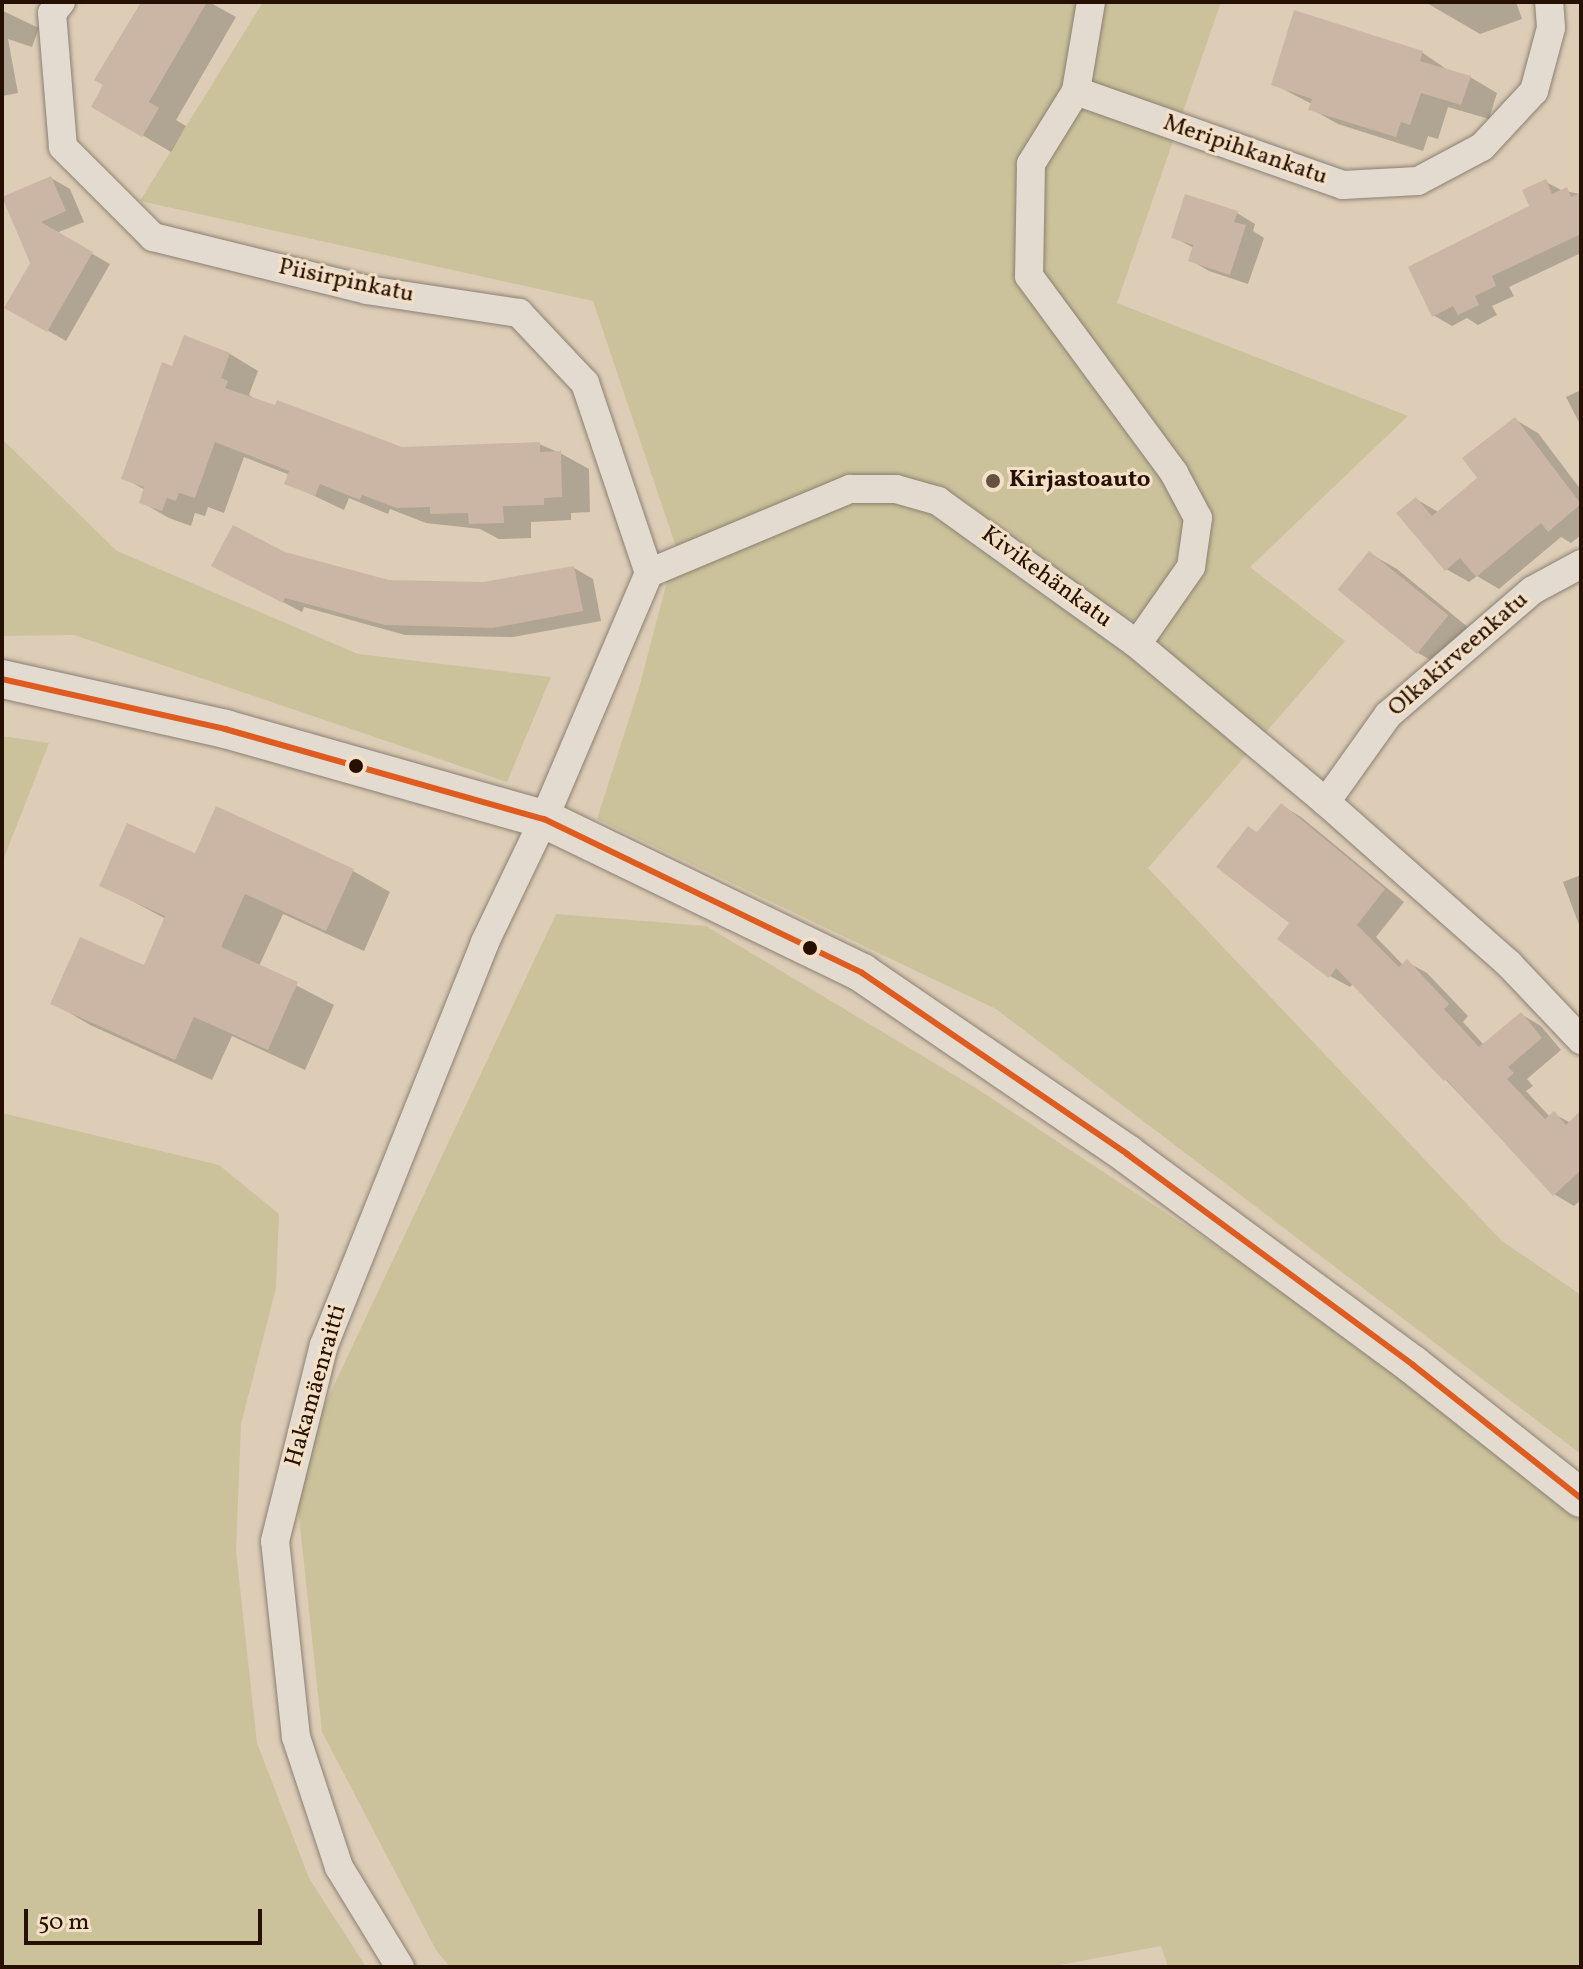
<!DOCTYPE html>
<meta charset="utf-8">
<style>
body{margin:0}
#map{position:relative;width:1583px;height:1969px;overflow:hidden;background:#ddcdb7;font-family:Vollkorn,serif}
div>[style]{position:absolute}
[style*='--x']{left:calc(var(--x)*1px);top:calc(var(--y)*1px);width:calc(var(--w)*1px);rotate:calc(var(--a)*1deg)}
.green>*{inset:0;background:#cbc29b}
.shadow>*{inset:0;background:#0003}
.building>*{inset:0;background:#cbb6a5;transform-origin:0 0}
.roads{filter:drop-shadow(0 0 2px #8c8072) drop-shadow(0 0 2px #8c8072)}
.street>*{height:28px;margin:-14px;padding:0 14px;transform-origin:14px;border-radius:14px;background:#e3dbd0}
.secondary>*{height:38px;margin:-19px;padding:0 19px;transform-origin:19px;border-radius:19px;background:#e3dbd0}
.bus-1>*{height:6px;margin:-3px;padding:0 3px;transform-origin:3px;border-radius:3px;background:#de5c1f}
.dots>*{width:22px;height:22px;translate:-50% -50%;box-sizing:border-box;border:4px solid #f3e0c6;border-radius:50%}
span{translate:-50% -50%;white-space:nowrap;text-align:center;line-height:1.15;-webkit-text-stroke:6px #f3e0c6;paint-order:stroke}
.street-label{font-size:24px;color:#261002}
.poi-label{font-size:24px;color:#261002;font-weight:700}
.left{translate:0 -50%;text-align:left}
.frame{position:absolute;inset:0;border:4px solid #261002;pointer-events:none}
.scale{position:absolute;left:24px;top:1909px;width:238px;height:36px;box-sizing:border-box;border:4px solid #261002;border-top:0;padding-left:10px;font-size:24px;line-height:28px;white-space:nowrap;color:#261002;-webkit-text-stroke:6px #f3e0c6;paint-order:stroke}
</style>
<div id="map">
<div class="green">
<i style="clip-path:polygon(263px 2px,1221px 2px,1117px 303px,1408px 416px,1250px 567px,1345px 641px,1148px 868px,1502px 1241px,1581px 1295px,1581px 1454px,996px 1009px,597px 819px,639px 688px,676px 547px,593px 301px,140px 201px)"></i>
<i style="clip-path:polygon(2px 439px,117px 551px,358px 654px,551px 677px,507px 782px,74px 635px,2px 636px)"></i>
<i style="clip-path:polygon(2px 736px,49px 743px,2px 863px)"></i>
<i style="clip-path:polygon(556px 914px,706px 926px,976px 1088px,1321px 1315px,1581px 1517px,1581px 1967px,1168px 1967px,1161px 1946px,1049px 1967px,450px 1967px,436px 1950px,322px 1732px,294px 1470px)"></i>
<i style="clip-path:polygon(2px 1113px,219px 1165px,279px 1214px,276px 1288px,241px 1424px,236px 1551px,257px 1743px,309px 1878px,366px 1967px,2px 1967px)"></i>
</div>
<div class="shadow">
<i style="clip-path:polygon(141px 2px,209px 2px,236px 17px,176px 120px,186px 126px,171px 152px,93px 106px)"></i>
<i style="clip-path:polygon(1425px 2px,1516px 2px,1522px 19px,1480px 34px)"></i>
<i style="clip-path:polygon(2px 4px,3px 11px,39px 28px,32px 47px,8px 39px,18px 93px,2px 96px)"></i>
<i style="clip-path:polygon(1296px 12px,1423px 53px,1449px 71px,1470px 77px,1497px 93px,1489px 119px,1448px 107px,1438px 139px,1428px 136px,1423px 151px,1338px 124px,1311px 109px,1312px 104px,1273px 84px)"></i>
<i style="clip-path:polygon(51px 178px,70px 189px,84px 222px,56px 233px,110px 264px,66px 341px,7px 307px,33px 263px,5px 198px)"></i>
<i style="clip-path:polygon(1546px 182px,1563px 191px,1581px 194px,1581px 253px,1509px 287px,1514px 296px,1492px 306px,1497px 315px,1478px 325px,1467px 318px,1452px 326px,1433px 315px,1531px 207px)"></i>
<i style="clip-path:polygon(1237px 213px,1255px 224px,1253px 231px,1264px 238px,1248px 284px,1209px 271px,1190px 260px,1194px 248px,1173px 237px)"></i>
<i style="clip-path:polygon(185px 338px,230px 354px,258px 371px,249px 395px,255px 399px,401px 449px,539px 444px,560px 453px,589px 469px,590px 512px,571px 513px,571px 520px,531px 522px,531px 538px,499px 539px,480px 529px,426px 523px,390px 509px,388px 514px,349px 498px,344px 510px,287px 483px,290px 475px,244px 457px,224px 513px,208px 507px,205px 516px,195px 513px,191px 526px,169px 518px,141px 502px,145px 490px,124px 478px)"></i>
<i style="clip-path:polygon(1581px 390px,1581px 426px,1566px 397px)"></i>
<i style="clip-path:polygon(1516px 420px,1538px 433px,1581px 490px,1581px 535px,1571px 543px,1561px 537px,1499px 589px,1477px 576px,1469px 582px,1446px 569px,1416px 499px,1440px 513px,1480px 478px)"></i>
<i style="clip-path:polygon(1369px 553px,1397px 569px,1475px 633px,1446px 669px,1418px 653px)"></i>
<i style="clip-path:polygon(284px 554px,388px 582px,484px 584px,574px 568px,593px 579px,601px 621px,513px 637px,405px 635px,304px 607px,302px 612px,232px 575px)"></i>
<i style="clip-path:polygon(1281px 805px,1301px 817px,1404px 902px,1376px 937px,1403px 965px,1407px 962px,1427px 973px,1468px 1016px,1463px 1022px,1484px 1045px,1521px 1014px,1541px 1026px,1561px 1050px,1527px 1079px,1533px 1086px,1526px 1091px,1550px 1117px,1554px 1114px,1571px 1123px,1581px 1113px,1581px 1200px,1574px 1206px,1554px 1194px,1354px 983px,1350px 987px,1330px 976px,1292px 923px,1258px 834px)"></i>
<i style="clip-path:polygon(196px 856px,353px 871px,390px 892px,364px 951px,283px 914px,259px 966px,334px 1005px,305px 1070px,232px 1036px,212px 1080px,90px 1025px,53px 1003px,145px 968px,166px 919px,102px 885px)"></i>
<i style="clip-path:polygon(1581px 875px,1581px 930px,1563px 882px)"></i>
</div>
<div class="building">
<i style="clip-path:polygon(141px 2px,207px 2px,149px 102px,159px 108px,142px 137px,91px 107px,103px 85px,94px 80px)"></i>
<i style="clip-path:polygon(1294px 10px,1423px 51px,1420px 61px,1471px 76px,1461px 105px,1421px 93px,1410px 125px,1401px 122px,1396px 137px,1308px 110px,1312px 99px,1271px 85px)"></i>
<i style="clip-path:polygon(51px 176px,66px 211px,41px 222px,93px 252px,47px 332px,4px 308px,30px 263px,2px 197px)"></i>
<i style="clip-path:polygon(1546px 179px,1552px 194px,1567px 187px,1571px 197px,1581px 192px,1581px 234px,1492px 276px,1496px 286px,1475px 296px,1479px 305px,1458px 315px,1453px 306px,1432px 317px,1408px 267px,1529px 206px,1522px 190px)"></i>
<i style="clip-path:polygon(1185px 194px,1238px 211px,1234px 222px,1246px 225px,1230px 275px,1188px 261px,1193px 245px,1171px 238px)"></i>
<i style="clip-path:polygon(184px 335px,230px 353px,221px 378px,228px 381px,225px 388px,275px 405px,277px 400px,402px 447px,540px 442px,540px 452px,561px 451px,562px 497px,544px 498px,544px 505px,503px 506px,504px 523px,469px 524px,468px 513px,430px 514px,430px 507px,397px 508px,362px 495px,360px 500px,320px 484px,315px 496px,284px 484px,289px 471px,215px 442px,195px 498px,179px 493px,176px 501px,167px 498px,162px 511px,139px 503px,144px 487px,121px 479px,162px 362px,172px 366px)"></i>
<i style="clip-path:polygon(1515px 417px,1581px 504px,1548px 532px,1541px 523px,1476px 577px,1460px 558px,1445px 571px,1396px 513px,1416px 497px,1432px 516px,1477px 478px,1462px 458px)"></i>
<i style="clip-path:polygon(233px 525px,285px 552px,389px 580px,483px 582px,574px 566px,583px 611px,493px 628px,385px 625px,285px 598px,283px 603px,211px 566px)"></i>
<i style="left:1369px;top:551px;width:102px;height:50px;rotate:39deg"></i>
<i style="clip-path:polygon(1281px 803px,1385px 889px,1357px 925px,1399px 967px,1407px 959px,1449px 1004px,1444px 1009px,1479px 1047px,1521px 1012px,1542px 1038px,1508px 1067px,1514px 1073px,1507px 1079px,1545px 1119px,1554px 1111px,1566px 1125px,1581px 1110px,1581px 1170px,1553px 1196px,1446px 1079px,1444px 1081px,1336px 968px,1329px 978px,1277px 939px,1289px 923px,1216px 867px,1248px 826px,1257px 832px)"></i>
<i style="clip-path:polygon(216px 806px,354px 869px,326px 931px,245px 894px,221px 947px,298px 982px,268px 1050px,194px 1017px,175px 1060px,50px 1004px,80px 937px,144px 965px,165px 916px,99px 886px,127px 823px,195px 853px)"></i>
</div>
<div class="roads">
<div class="street">
<i style="--x:61;--y:2;--w:14;--a:129"></i>
<i style="--x:52;--y:13;--w:134;--a:85.3"></i>
<i style="--x:63;--y:147;--w:127;--a:45"></i>
<i style="--x:153;--y:237;--w:220;--a:13.9"></i>
<i style="--x:367;--y:290;--w:154;--a:8.6"></i>
<i style="--x:519;--y:313;--w:96;--a:46.7"></i>
<i style="--x:585;--y:383;--w:200;--a:71.4"></i>
<i style="--x:1091;--y:2;--w:90;--a:99.6"></i>
<i style="--x:1076;--y:91;--w:86;--a:121.7"></i>
<i style="--x:1031;--y:164;--w:112;--a:91"></i>
<i style="--x:1029;--y:276;--w:245;--a:53.6"></i>
<i style="--x:1174;--y:473;--w:51;--a:61.9"></i>
<i style="--x:1198;--y:518;--w:49;--a:98.1"></i>
<i style="--x:1191;--y:567;--w:94;--a:125"></i>
<i style="--x:1076;--y:91;--w:283;--a:19.4"></i>
<i style="--x:1343;--y:185;--w:75;--a:-3.1"></i>
<i style="--x:1418;--y:181;--w:72;--a:-28"></i>
<i style="--x:1482;--y:147;--w:76;--a:-47.1"></i>
<i style="--x:1534;--y:91;--w:65;--a:-74.9"></i>
<i style="--x:1551;--y:28;--w:26;--a:-94"></i>
<i style="--x:1326;--y:802;--w:107;--a:-54.5"></i>
<i style="--x:1388;--y:715;--w:191;--a:-40.8"></i>
<i style="--x:1533;--y:590;--w:55;--a:-28.4"></i>
<i style="--x:400;--y:1967;--w:117;--a:-121.4"></i>
<i style="--x:339;--y:1867;--w:137;--a:-108.3"></i>
<i style="--x:296;--y:1737;--w:197;--a:-96.1"></i>
<i style="--x:275;--y:1541;--w:202;--a:-76"></i>
<i style="--x:324;--y:1345;--w:434;--a:-68.2"></i>
<i style="--x:485;--y:942;--w:136;--a:-64.4"></i>
<i style="--x:544;--y:819;--w:267;--a:-66.9"></i>
<i style="--x:649;--y:573;--w:218;--a:-22.7"></i>
<i style="--x:850;--y:489;--w:46;--a:0"></i>
<i style="--x:896;--y:489;--w:44;--a:15.9"></i>
<i style="--x:938;--y:501;--w:245;--a:35.7"></i>
<i style="--x:1137;--y:644;--w:246;--a:39.9"></i>
<i style="--x:1326;--y:802;--w:244;--a:41.5"></i>
<i style="--x:1509;--y:964;--w:105;--a:46.5"></i>
</div>
<div class="secondary">
<i style="--x:2;--y:679;--w:229;--a:12.6"></i>
<i style="--x:225;--y:729;--w:331;--a:15.8"></i>
<i style="--x:544;--y:819;--w:353;--a:25.8"></i>
<i style="--x:862;--y:973;--w:321;--a:34.3"></i>
<i style="--x:1127;--y:1154;--w:355;--a:36.4"></i>
<i style="--x:1413;--y:1365;--w:214;--a:38.4"></i>
</div>
</div>
<div class="bus-1">
<i style="--x:2;--y:679;--w:229;--a:12.6"></i>
<i style="--x:225;--y:729;--w:331;--a:15.8"></i>
<i style="--x:544;--y:819;--w:353;--a:25.8"></i>
<i style="--x:862;--y:973;--w:321;--a:34.3"></i>
<i style="--x:1127;--y:1154;--w:355;--a:36.4"></i>
<i style="--x:1413;--y:1365;--w:214;--a:38.4"></i>
</div>
<div class="dots">
<i style="left:993px;top:481px;background:#665241"></i>
<i style="left:356px;top:766px;background:#261002"></i>
<i style="left:810px;top:948px;background:#261002"></i>
</div>
<div class="street-label">
<span style="left:1245px;top:151px;rotate:19deg">Meripihkankatu</span>
<span style="left:346px;top:282px;rotate:12deg">Piisirpinkatu</span>
<span style="left:1046px;top:578px;rotate:36deg">Kivikehänkatu</span>
<span style="left:1459px;top:655px;rotate:-41deg">Olkakirveenkatu</span>
<span style="left:317px;top:1386px;rotate:-74deg">Hakamäenraitti</span>
</div>
<div class="poi-label">
<span class="left" style="left:1009px;top:481px">Kirjastoauto</span>
</div>
<div class="frame"></div>
<div class="scale">50 m</div>
</div>
